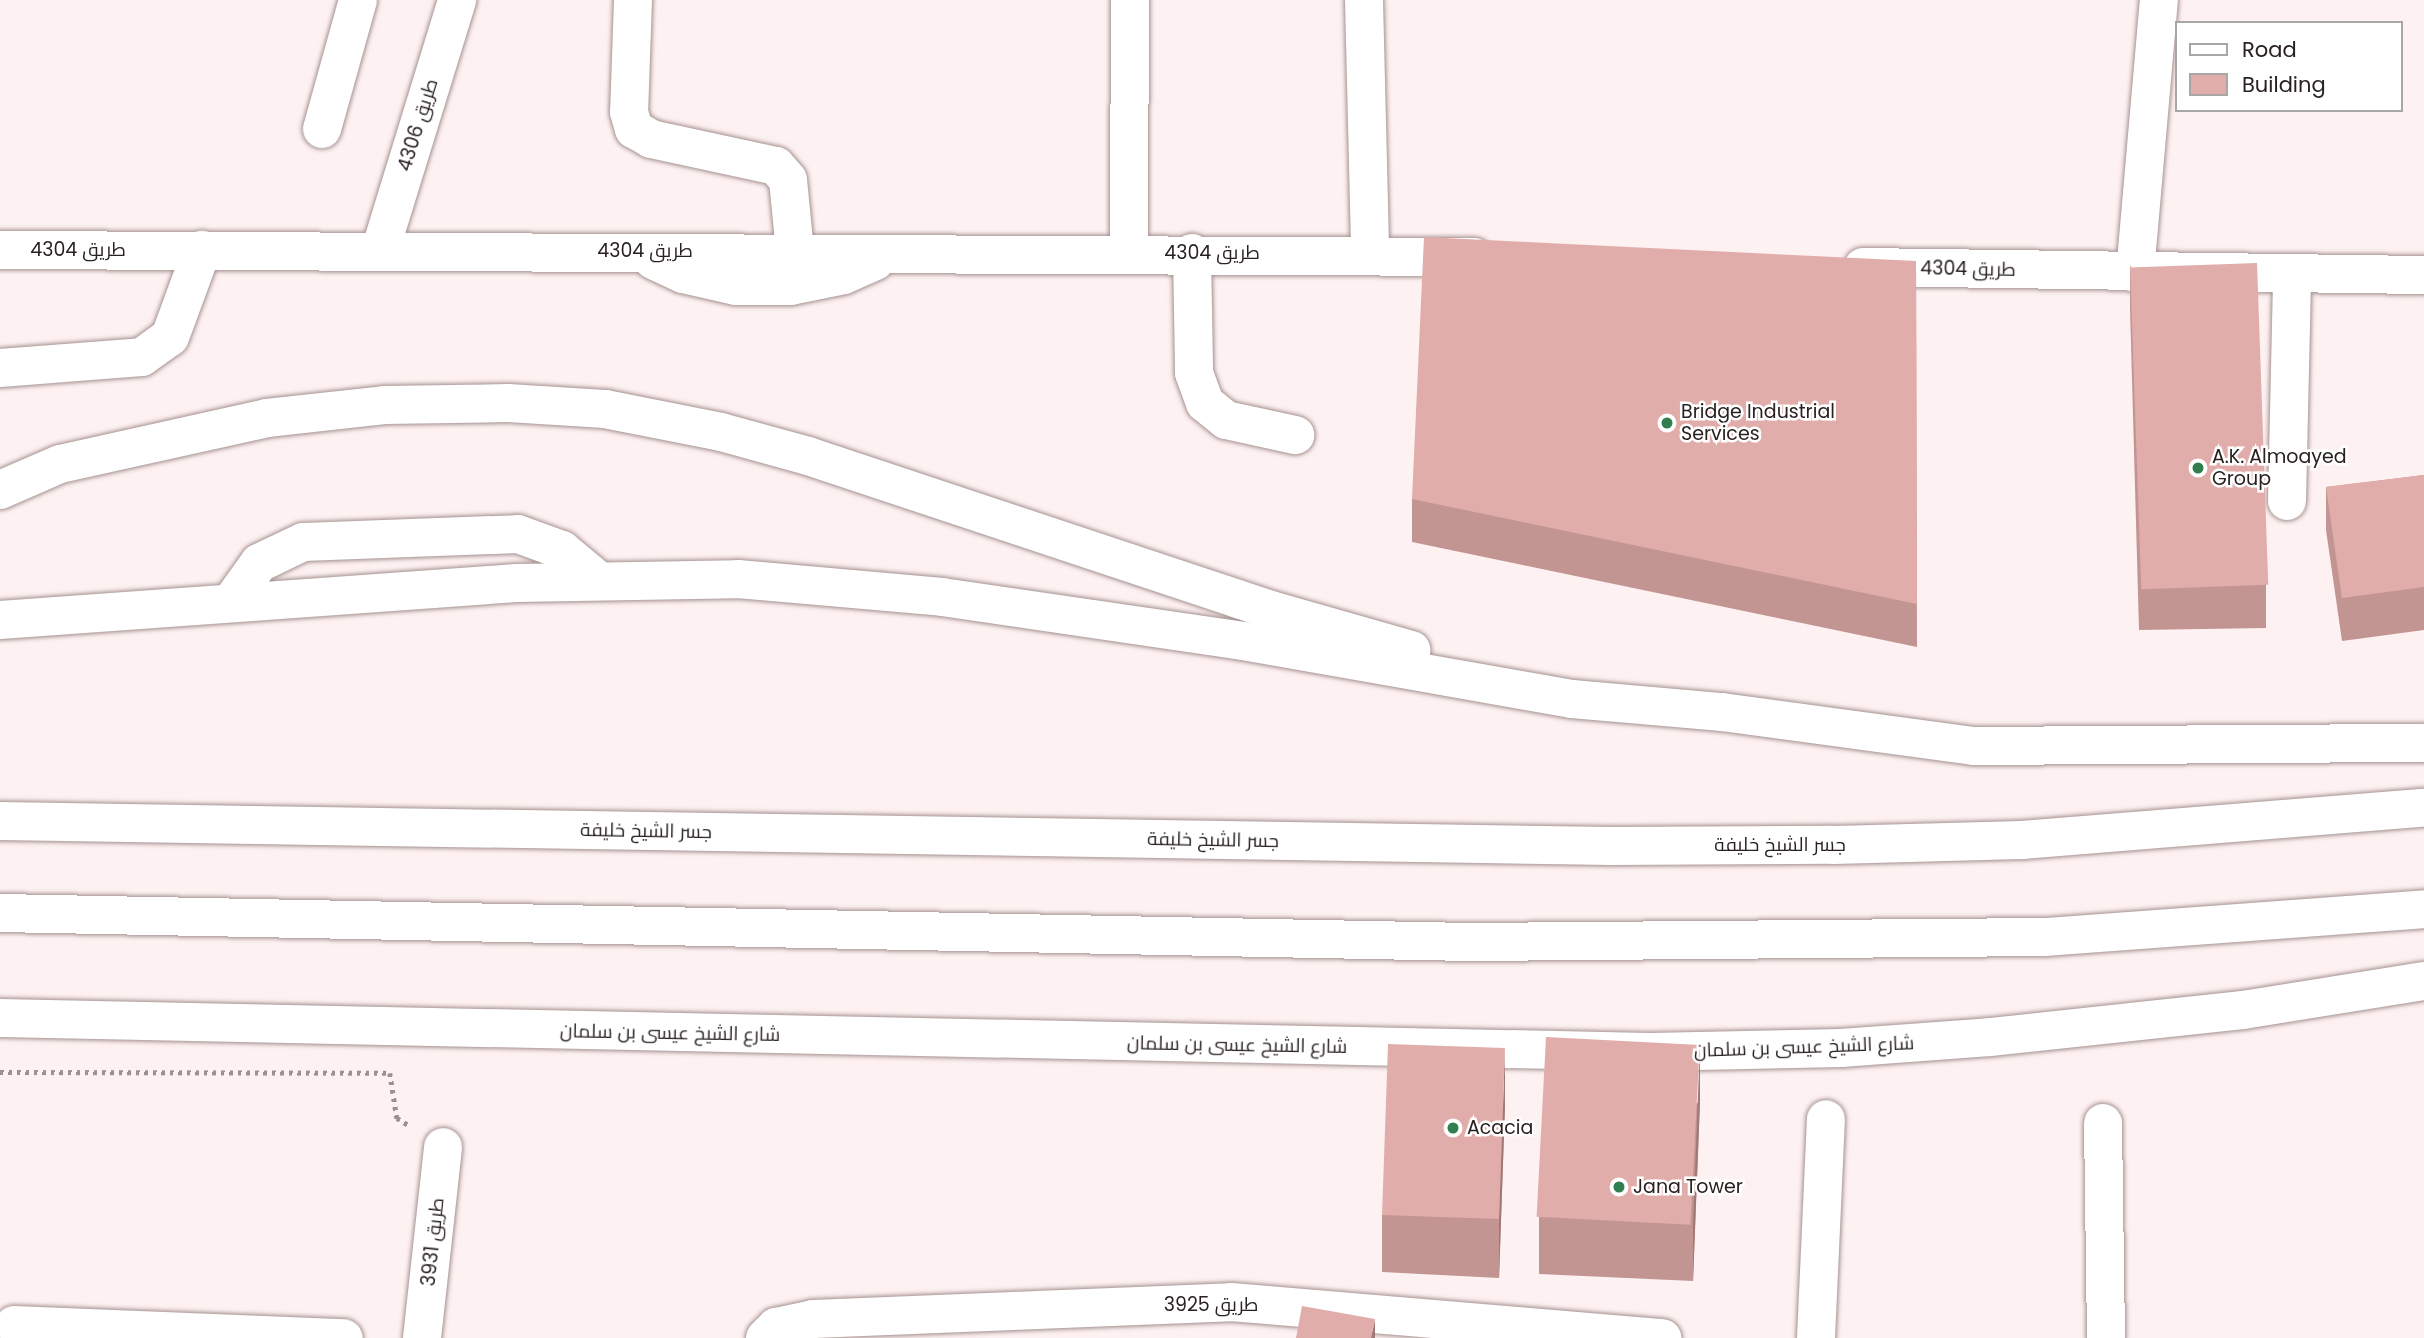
<!DOCTYPE html>
<meta charset="utf-8">
<style>
body{margin:0}
#map{position:relative;width:2424px;height:1338px;overflow:hidden;background:#fef1f1;font-family:Poppins,Cairo,sans-serif}
div>[style]{position:absolute}
[style*='--x']{left:calc(var(--x)*1px);top:calc(var(--y)*1px);width:calc(var(--w)*1px);rotate:calc(var(--a)*1deg)}
.path>*{height:4.5px;margin-top:-2.25px;transform-origin:0;background:repeating-linear-gradient(90deg,#9b9191 0 3.5px,transparent 0 8.5px)}
.roads{filter:drop-shadow(0 0 2px #a59291) drop-shadow(0 0 2px #a59291)}
.minor>*{height:38px;margin:-19px;padding:0 19px;transform-origin:19px;border-radius:19px;background:#fff}
.highway>*{height:38px;margin:-19px;padding:0 19px;transform-origin:19px;border-radius:19px;background:#fff}
.wall>*{inset:0;background:#c29593}
.shaded-wall>*{inset:0;background:#9e7978}
.building>*{inset:0;background:#e1adab;transform-origin:0 0}
.dots>*{width:19px;height:19px;translate:-50% -50%;box-sizing:border-box;border:4px solid #fff;border-radius:50%}
span{translate:-50% -50%;white-space:nowrap;text-align:center;line-height:1.15;-webkit-text-stroke:5px #fff;paint-order:stroke}
.street-label{font-size:19px;color:#282120}
.poi-label{font-size:19px;color:#282120}
.left{translate:0 -50%;text-align:left}
.legend{position:absolute;left:2175px;top:21px;width:228px;height:91px;box-sizing:border-box;background:#fff;border:2px solid #a9a6a6;margin:0;padding:9px 12px;list-style:none;font-size:21px;color:#282120}
.legend li{display:flex;align-items:center;gap:14px;height:35px}
.legend b{width:35px;border:2px solid #a9a6a6}
</style>
<div id="map">
<div class="path">
<i style="--x:0;--y:1072;--w:390;--a:0.1"></i>
<i style="--x:390;--y:1073;--w:46;--a:81.2"></i>
<i style="--x:397;--y:1118;--w:15;--a:32"></i>
</div>
<div class="roads">
<div class="minor">
<i style="--x:633;--y:0;--w:112;--a:92"></i>
<i style="--x:629;--y:112;--w:18;--a:74"></i>
<i style="--x:634;--y:129;--w:20;--a:30"></i>
<i style="--x:651;--y:139;--w:128;--a:12.2"></i>
<i style="--x:776;--y:166;--w:18;--a:49"></i>
<i style="--x:788;--y:180;--w:72;--a:84.4"></i>
<i style="--x:1364;--y:0;--w:254;--a:88.6"></i>
<i style="--x:322;--y:129;--w:134;--a:-74.4"></i>
<i style="--x:0;--y:250;--w:1474;--a:0.27"></i>
<i style="--x:380;--y:251;--w:263;--a:-72.9"></i>
<i style="--x:1129;--y:253;--w:253;--a:-89.8"></i>
<i style="--x:1192;--y:253;--w:120;--a:89"></i>
<i style="--x:1194;--y:373;--w:32;--a:70"></i>
<i style="--x:1205;--y:403;--w:27;--a:39"></i>
<i style="--x:1226;--y:420;--w:71;--a:12.3"></i>
<i style="--x:653;--y:260;--w:33;--a:25"></i>
<i style="--x:683;--y:274;--w:54;--a:12.8"></i>
<i style="--x:736;--y:286;--w:55;--a:0"></i>
<i style="--x:791;--y:286;--w:54;--a:-11.7"></i>
<i style="--x:844;--y:275;--w:34;--a:-24"></i>
<i style="--x:1863;--y:267;--w:561;--a:0.82"></i>
<i style="--x:2135;--y:273;--w:274;--a:-85"></i>
<i style="--x:0;--y:368;--w:142;--a:-4.4"></i>
<i style="--x:142;--y:357;--w:34;--a:-36"></i>
<i style="--x:170;--y:337;--w:93;--a:-69.8"></i>
<i style="--x:2287;--y:501;--w:227;--a:-88.7"></i>
<i style="--x:231;--y:602;--w:48;--a:-54.3"></i>
<i style="--x:259;--y:563;--w:49;--a:-25.5"></i>
<i style="--x:303;--y:542;--w:215;--a:-2.1"></i>
<i style="--x:518;--y:534;--w:47;--a:20"></i>
<i style="--x:562;--y:550;--w:47;--a:39.8"></i>
<i style="--x:2103;--y:1123;--w:215;--a:89.2"></i>
<i style="--x:14;--y:1325;--w:330;--a:2.3"></i>
<i style="--x:422;--y:1338;--w:192;--a:-83.7"></i>
<i style="--x:765;--y:1338;--w:16;--a:-45"></i>
<i style="--x:776;--y:1327;--w:38;--a:-12"></i>
<i style="--x:813;--y:1319;--w:418;--a:-2.3"></i>
<i style="--x:1231;--y:1302;--w:433;--a:4.8"></i>
<i style="--x:1816;--y:1338;--w:219;--a:-87.4"></i>
</div>
<div class="highway">
<i style="--x:0;--y:490;--w:65;--a:-23.4"></i>
<i style="--x:60;--y:464;--w:212;--a:-12.5"></i>
<i style="--x:267;--y:418;--w:118;--a:-6.3"></i>
<i style="--x:384;--y:405;--w:124;--a:-0.9"></i>
<i style="--x:508;--y:403;--w:97;--a:3.5"></i>
<i style="--x:605;--y:409;--w:118;--a:11.2"></i>
<i style="--x:721;--y:432;--w:90;--a:15.4"></i>
<i style="--x:808;--y:456;--w:488;--a:18.4"></i>
<i style="--x:1271;--y:610;--w:146;--a:15.9"></i>
<i style="--x:0;--y:620;--w:518;--a:-4.09"></i>
<i style="--x:517;--y:583;--w:221;--a:-1"></i>
<i style="--x:738;--y:579;--w:205;--a:5"></i>
<i style="--x:942;--y:597;--w:304;--a:8.3"></i>
<i style="--x:1243;--y:641;--w:334;--a:10"></i>
<i style="--x:1572;--y:699;--w:151;--a:5"></i>
<i style="--x:1722;--y:712;--w:254;--a:7.7"></i>
<i style="--x:1974;--y:746;--w:450;--a:-0.4"></i>
<i style="--x:0;--y:821;--w:1611;--a:0.89"></i>
<i style="--x:1611;--y:846;--w:223;--a:-0.3"></i>
<i style="--x:1834;--y:845;--w:188;--a:-1.5"></i>
<i style="--x:2022;--y:840;--w:403;--a:-4.6"></i>
<i style="--x:0;--y:913;--w:1472;--a:1.13"></i>
<i style="--x:1472;--y:942;--w:574;--a:-0.5"></i>
<i style="--x:2046;--y:937;--w:379;--a:-4.2"></i>
<i style="--x:0;--y:1018;--w:1650;--a:1.18"></i>
<i style="--x:1650;--y:1052;--w:191;--a:-1.2"></i>
<i style="--x:1841;--y:1048;--w:149;--a:-4.2"></i>
<i style="--x:1990;--y:1037;--w:254;--a:-6.1"></i>
<i style="--x:2243;--y:1010;--w:183;--a:-9.1"></i>
</div>
</div>
<div class="wall">
<i style="clip-path:polygon(1916px 261px,1917px 647px,1412px 542px,1412px 499px)"></i>
<i style="clip-path:polygon(2130px 265px,2266px 585px,2266px 628px,2139px 630px,2130px 308px)"></i>
<i style="clip-path:polygon(2424px 475px,2424px 630px,2342px 641px,2326px 530px,2326px 487px)"></i>
<i style="clip-path:polygon(1700px 1101px,1693px 1281px,1539px 1274px,1539px 1217px)"></i>
<i style="clip-path:polygon(1505px 1105px,1499px 1278px,1382px 1272px,1382px 1215px)"></i>
</div>
<div class="shaded-wall">
<i style="clip-path:polygon(1700px 1044px,1700px 1101px,1693px 1281px,1693px 1224px)"></i>
<i style="clip-path:polygon(1505px 1048px,1505px 1105px,1499px 1278px,1499px 1221px)"></i>
<i style="clip-path:polygon(1375px 1319px,1375px 1338px,1371px 1338px)"></i>
</div>
<div class="building">
<i style="clip-path:polygon(1424px 237px,1916px 261px,1917px 604px,1412px 499px)"></i>
<i style="left:2257px;top:263px;width:322px;height:127px;rotate:88deg"></i>
<i style="clip-path:polygon(2424px 475px,2424px 587px,2342px 598px,2326px 487px)"></i>
<i style="left:1546px;top:1037px;width:154px;height:180px;rotate:3deg"></i>
<i style="left:1388px;top:1044px;width:117px;height:171px;rotate:2deg"></i>
<i style="clip-path:polygon(1302px 1306px,1375px 1319px,1371px 1338px,1296px 1338px)"></i>
</div>
<div class="dots">
<i style="left:1667px;top:423px;background:#317f4e"></i>
<i style="left:2198px;top:468px;background:#317f4e"></i>
<i style="left:1453px;top:1128px;background:#317f4e"></i>
<i style="left:1619px;top:1187px;background:#317f4e"></i>
</div>
<div class="street-label">
<span style="left:418px;top:125px;rotate:-73deg">طريق 4306</span>
<span style="left:78px;top:250px">طريق 4304</span>
<span style="left:645px;top:251px">طريق 4304</span>
<span style="left:1212px;top:253px">طريق 4304</span>
<span style="left:1968px;top:269px;rotate:1deg">طريق 4304</span>
<span style="left:646px;top:831px;rotate:1deg">جسر الشيخ خليفة</span>
<span style="left:1213px;top:840px;rotate:1deg">جسر الشيخ خليفة</span>
<span style="left:1780px;top:845px">جسر الشيخ خليفة</span>
<span style="left:670px;top:1033px;rotate:1deg">شارع الشيخ عيسى بن سلمان</span>
<span style="left:1237px;top:1045px;rotate:1deg">شارع الشيخ عيسى بن سلمان</span>
<span style="left:1804px;top:1047px;rotate:-2deg">شارع الشيخ عيسى بن سلمان</span>
<span style="left:433px;top:1242px;rotate:-84deg">طريق 3931</span>
<span style="left:1211px;top:1305px">طريق 3925</span>
</div>
<div class="poi-label">
<span class="left" style="left:1681px;top:423px">Bridge Industrial<br>Services</span>
<span class="left" style="left:2212px;top:468px">A.K. Almoayed<br>Group</span>
<span class="left" style="left:1467px;top:1128px">Acacia</span>
<span class="left" style="left:1633px;top:1187px">Jana Tower</span>
</div>
<ul class="legend">
<li><b style="height:9px;background:#fff"></b>Road</li>
<li><b style="height:19px;background:#e1adab"></b>Building</li>
</ul>
</div>
